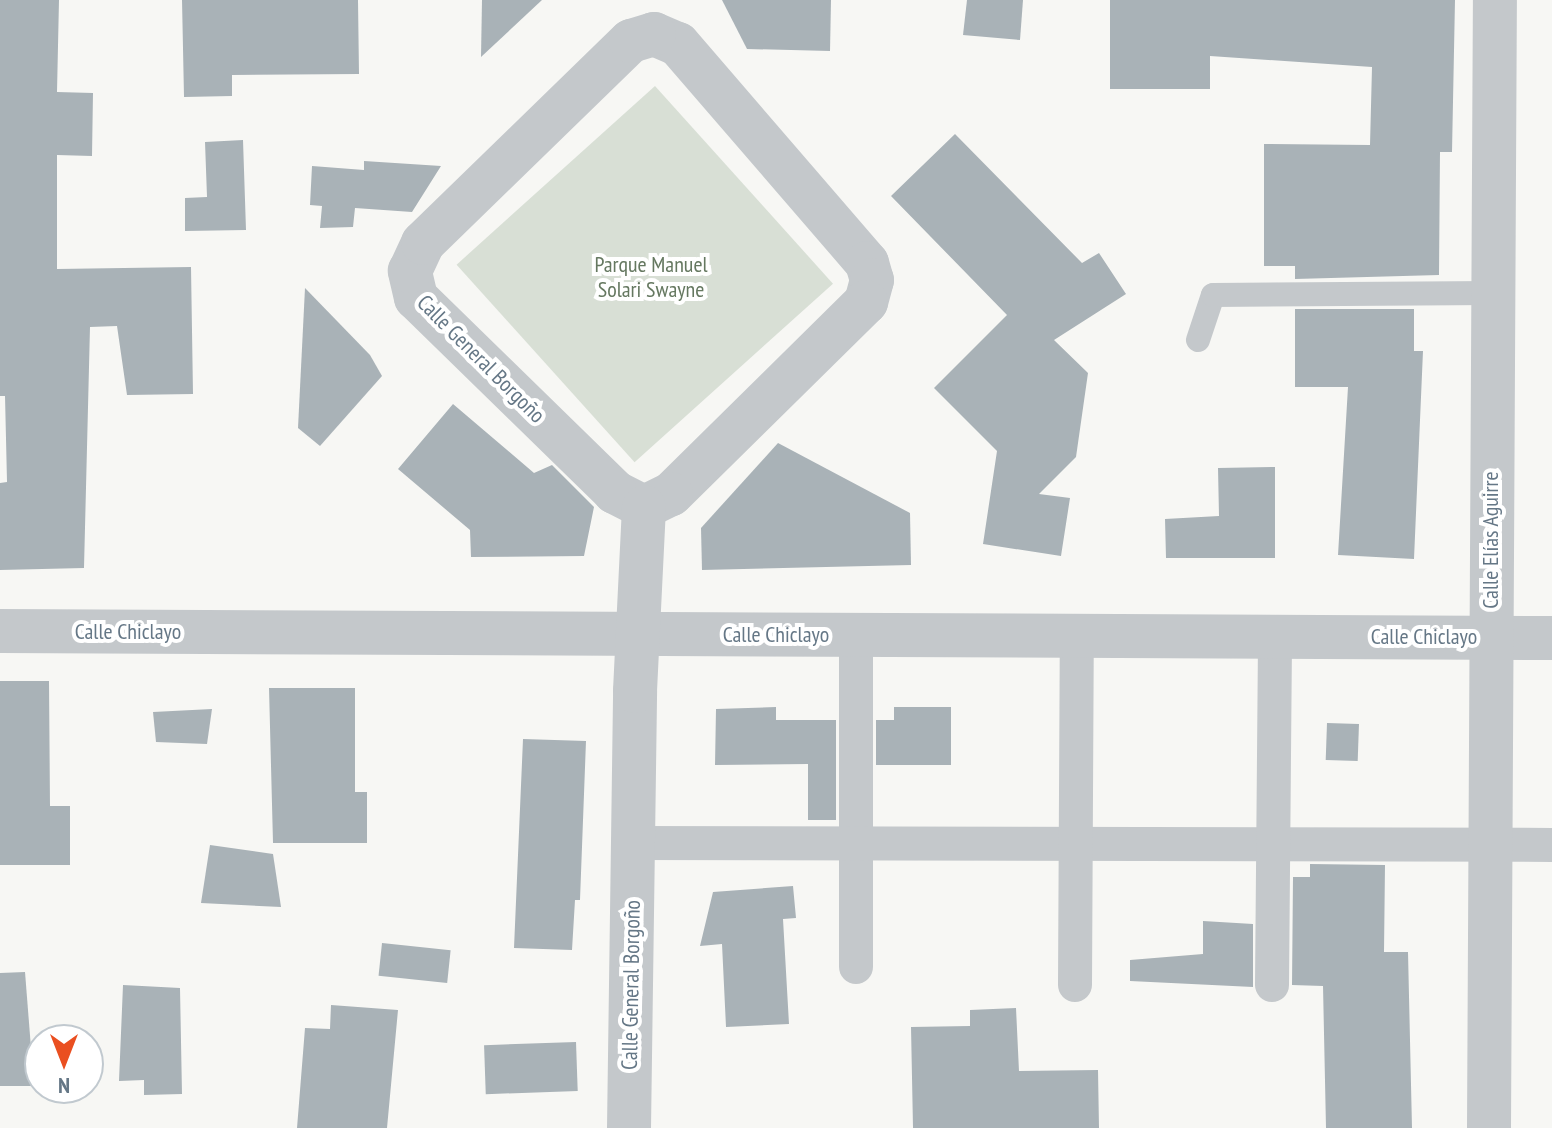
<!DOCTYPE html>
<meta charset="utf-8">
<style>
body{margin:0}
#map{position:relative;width:1552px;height:1128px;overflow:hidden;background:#f7f7f4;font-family:"PT Sans Narrow",sans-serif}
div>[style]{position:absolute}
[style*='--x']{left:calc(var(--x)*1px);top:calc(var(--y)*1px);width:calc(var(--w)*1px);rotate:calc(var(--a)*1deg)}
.green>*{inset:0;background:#d8dfd5;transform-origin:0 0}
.building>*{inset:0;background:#a9b2b7;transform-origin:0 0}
.service>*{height:24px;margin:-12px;padding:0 12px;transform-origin:12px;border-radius:12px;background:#c4c8cb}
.pedestrian>*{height:34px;margin:-17px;padding:0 17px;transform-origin:17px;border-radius:17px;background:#c4c8cb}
.minor>*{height:44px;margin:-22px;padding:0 22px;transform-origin:22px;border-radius:22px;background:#c4c8cb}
span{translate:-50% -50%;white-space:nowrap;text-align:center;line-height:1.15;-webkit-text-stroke:8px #fff;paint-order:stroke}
.park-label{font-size:22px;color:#657860}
.street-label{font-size:22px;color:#657786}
.north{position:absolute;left:24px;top:1024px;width:80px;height:80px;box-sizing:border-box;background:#fff;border:2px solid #c1c9cf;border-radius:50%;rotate:180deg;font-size:22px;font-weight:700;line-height:32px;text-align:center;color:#657786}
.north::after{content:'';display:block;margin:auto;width:28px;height:36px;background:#ea4f20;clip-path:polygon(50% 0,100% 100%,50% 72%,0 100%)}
</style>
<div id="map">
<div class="green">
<i style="left:655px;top:86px;width:266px;height:267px;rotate:48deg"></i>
</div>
<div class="building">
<i style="clip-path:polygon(0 0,59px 0,57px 92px,93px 93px,92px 156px,57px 155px,57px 269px,191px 267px,193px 394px,127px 395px,117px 326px,90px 327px,84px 568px,0 570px,0 483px,7px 482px,5px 396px,0 396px)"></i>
<i style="clip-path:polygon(182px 0,358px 0,359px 74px,232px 75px,232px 96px,184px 97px)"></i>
<i style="clip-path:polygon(482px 0,542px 0,481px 57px)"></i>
<i style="clip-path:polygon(722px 0,831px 0,830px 51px,747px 49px)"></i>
<i style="clip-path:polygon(967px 0,1023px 0,1020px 40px,963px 35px)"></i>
<i style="clip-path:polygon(1110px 0,1455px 0,1452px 152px,1440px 152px,1439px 275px,1295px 279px,1295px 266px,1264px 266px,1264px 144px,1370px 145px,1372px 67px,1210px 56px,1210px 89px,1110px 89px)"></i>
<i style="clip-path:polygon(955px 134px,1082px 263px,1099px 253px,1126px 294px,1054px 340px,1088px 373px,1076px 457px,1039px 494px,1070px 498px,1061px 556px,983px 544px,997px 451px,934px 388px,1007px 315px,891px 196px)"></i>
<i style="clip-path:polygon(243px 140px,246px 230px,185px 231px,185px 198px,207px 197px,205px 142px)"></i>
<i style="clip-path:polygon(364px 161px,441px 166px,412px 212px,355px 208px,353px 227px,320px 228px,322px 206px,310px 205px,312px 166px,364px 170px)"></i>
<i style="clip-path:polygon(305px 288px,370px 355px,382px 376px,320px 446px,298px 428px)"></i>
<i style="clip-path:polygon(1295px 309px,1414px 309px,1414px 351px,1423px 351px,1414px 559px,1338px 555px,1348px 387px,1295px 387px)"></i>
<i style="clip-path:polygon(453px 404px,534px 473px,552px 465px,594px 507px,584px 556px,471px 557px,470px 530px,398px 469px)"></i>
<i style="clip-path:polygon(778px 443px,910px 513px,911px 565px,702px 570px,701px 528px)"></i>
<i style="clip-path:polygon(1275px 467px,1275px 558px,1166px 558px,1165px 519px,1219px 516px,1218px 468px)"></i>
<i style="clip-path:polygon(0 681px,49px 681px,50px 806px,70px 806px,70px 865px,0 865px)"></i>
<i style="clip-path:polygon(269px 688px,355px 688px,355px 792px,367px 792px,367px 843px,273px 843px)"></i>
<i style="clip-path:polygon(776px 707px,776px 720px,836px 720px,836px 820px,808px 820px,808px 764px,715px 765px,716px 709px)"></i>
<i style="clip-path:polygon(894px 707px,951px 707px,951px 765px,876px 765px,876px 720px,894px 720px)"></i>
<i style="clip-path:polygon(212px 709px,207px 744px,156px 742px,153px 712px)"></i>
<i style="left:1327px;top:723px;width:32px;height:37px;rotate:2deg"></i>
<i style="clip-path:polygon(523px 739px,586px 741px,580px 900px,575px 900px,572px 950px,514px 948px)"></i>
<i style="clip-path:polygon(210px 845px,273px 854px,281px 907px,201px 903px)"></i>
<i style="clip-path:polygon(1310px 864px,1385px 865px,1384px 952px,1408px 952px,1412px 1128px,1326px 1128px,1323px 986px,1292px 985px,1293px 877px,1310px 877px)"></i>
<i style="clip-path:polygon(793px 886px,796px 918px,783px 919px,789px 1024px,726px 1027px,722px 944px,700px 946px,713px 892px)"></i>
<i style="clip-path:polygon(1203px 921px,1253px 924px,1253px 987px,1130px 981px,1130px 960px,1203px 954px)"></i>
<i style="left:382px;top:943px;width:69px;height:33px;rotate:6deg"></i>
<i style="clip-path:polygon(25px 972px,34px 1086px,0 1086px,0 973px)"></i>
<i style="clip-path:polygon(123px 985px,180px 988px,182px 1094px,144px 1095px,144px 1080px,119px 1081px)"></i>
<i style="clip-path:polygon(331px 1005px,398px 1010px,387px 1128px,297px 1128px,305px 1028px,330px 1029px)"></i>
<i style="clip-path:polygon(1016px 1008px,1019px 1071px,1098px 1070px,1099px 1128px,913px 1128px,911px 1027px,970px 1026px,970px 1010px)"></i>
<i style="left:576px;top:1042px;width:49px;height:92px;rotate:88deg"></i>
</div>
<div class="service">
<i style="--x:1198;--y:340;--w:47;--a:-71.6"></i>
<i style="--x:1213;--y:295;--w:280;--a:-0.4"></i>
</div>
<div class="pedestrian">
<i style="--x:856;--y:635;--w:332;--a:90"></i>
<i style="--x:632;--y:843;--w:920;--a:0.12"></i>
<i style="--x:1075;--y:985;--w:349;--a:-89.7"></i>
<i style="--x:1272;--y:985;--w:349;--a:-89.5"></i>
</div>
<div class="minor">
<i style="--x:654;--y:34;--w:26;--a:23"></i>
<i style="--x:678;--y:44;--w:289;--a:49.2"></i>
<i style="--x:867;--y:263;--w:18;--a:74"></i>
<i style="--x:872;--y:280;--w:23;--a:105"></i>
<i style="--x:866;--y:302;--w:274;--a:135.4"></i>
<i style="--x:671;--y:494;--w:30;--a:154"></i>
<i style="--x:644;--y:507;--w:33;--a:-153"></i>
<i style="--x:615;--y:492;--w:278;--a:-135.7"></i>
<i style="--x:416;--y:298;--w:28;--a:-103"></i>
<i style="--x:410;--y:271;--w:31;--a:-65"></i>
<i style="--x:423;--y:243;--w:290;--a:-44.2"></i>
<i style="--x:631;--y:41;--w:24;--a:-17"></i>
<i style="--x:0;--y:631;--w:1552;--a:0.26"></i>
<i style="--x:629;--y:1128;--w:437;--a:-89.2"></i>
<i style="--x:635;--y:691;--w:184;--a:-87.2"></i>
<i style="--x:1489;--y:1128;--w:1128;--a:-89.7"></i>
</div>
<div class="park-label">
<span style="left:651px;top:277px">Parque Manuel<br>Solari Swayne</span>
</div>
<div class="street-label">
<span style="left:481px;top:359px;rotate:45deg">Calle General Borgoño</span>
<span style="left:1491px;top:540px;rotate:-90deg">Calle Elías Aguirre</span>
<span style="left:128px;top:632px">Calle Chiclayo</span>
<span style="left:776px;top:635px">Calle Chiclayo</span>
<span style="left:1424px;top:637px">Calle Chiclayo</span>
<span style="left:631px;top:985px;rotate:-89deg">Calle General Borgoño</span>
</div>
<div class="north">N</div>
</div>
